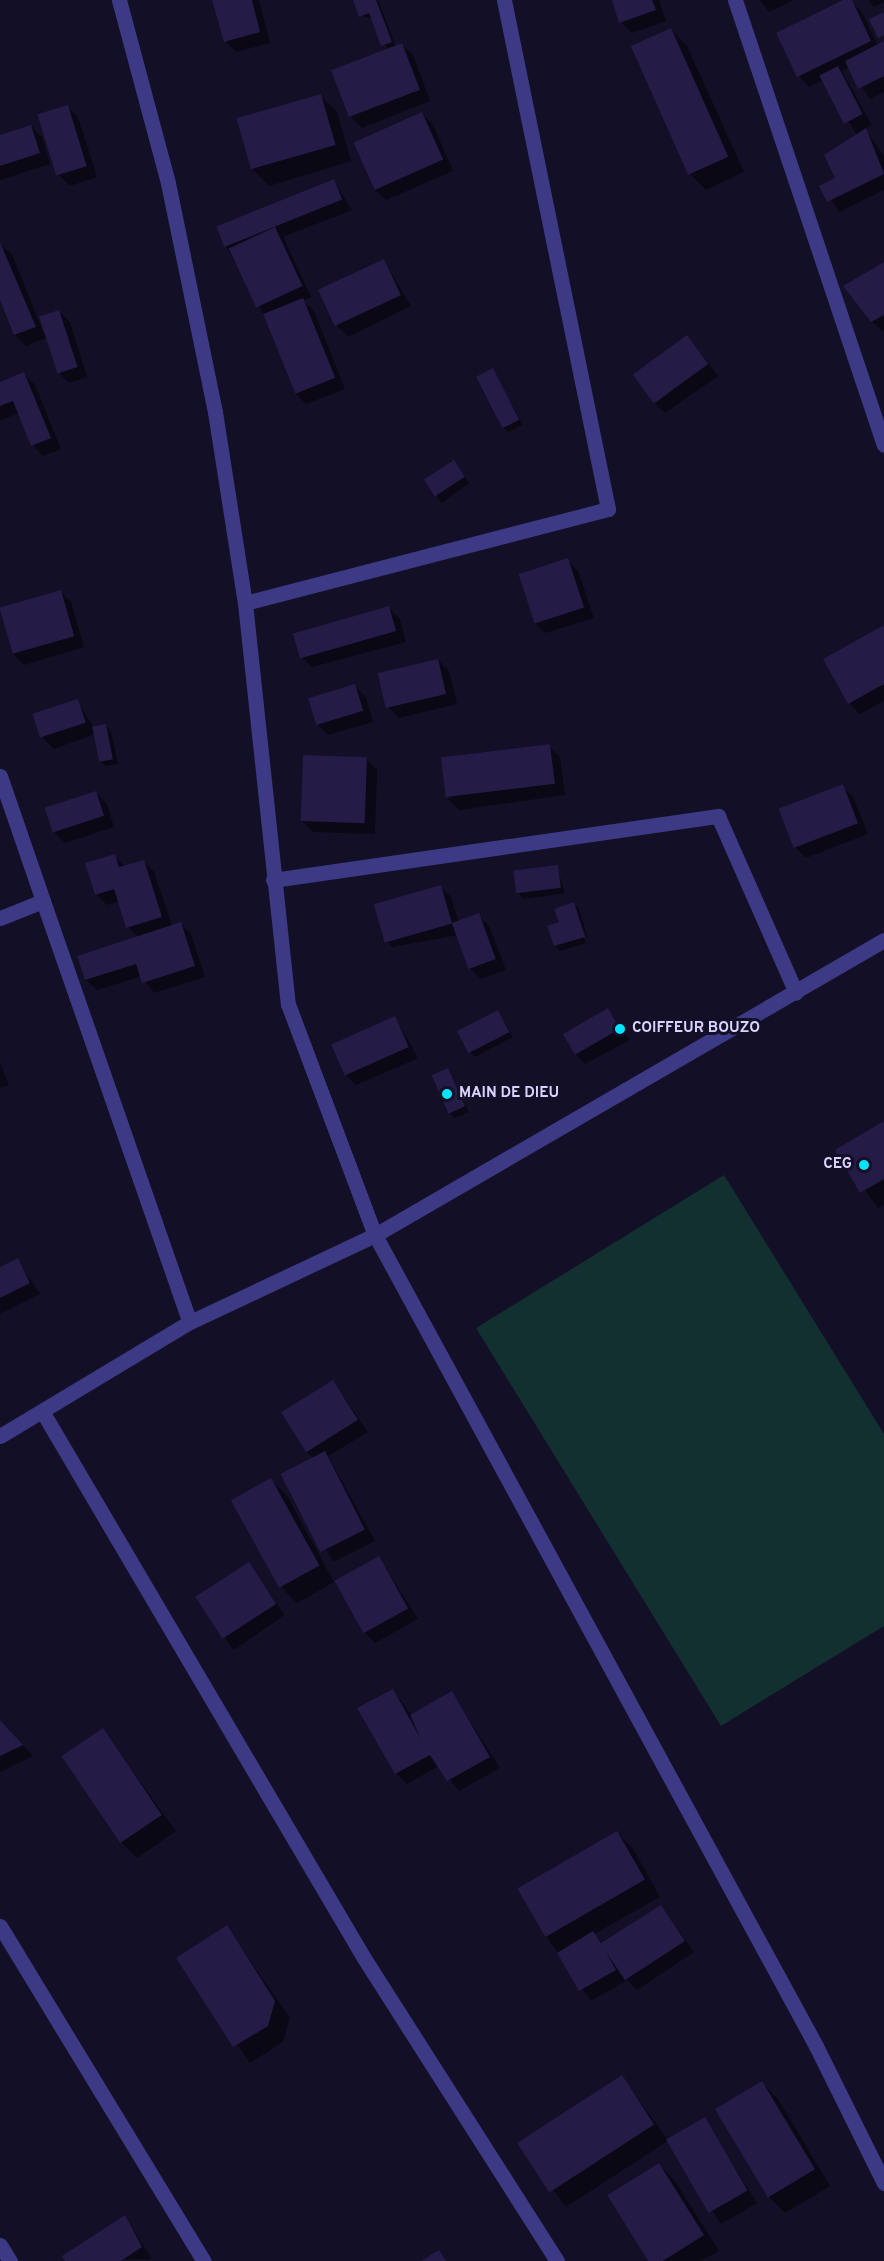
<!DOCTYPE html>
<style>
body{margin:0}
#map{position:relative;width:884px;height:2261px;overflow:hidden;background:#130f26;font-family:Overpass,sans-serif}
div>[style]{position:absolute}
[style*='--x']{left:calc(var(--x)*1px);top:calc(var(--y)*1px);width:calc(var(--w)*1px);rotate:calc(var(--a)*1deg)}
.green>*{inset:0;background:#12302f}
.shadow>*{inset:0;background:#0007;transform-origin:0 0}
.building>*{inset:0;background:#241b47;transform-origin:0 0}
.minor>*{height:15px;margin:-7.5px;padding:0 7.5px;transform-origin:7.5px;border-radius:7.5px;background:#3d3a85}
.dots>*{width:16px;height:16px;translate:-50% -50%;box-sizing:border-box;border:3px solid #130f26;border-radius:50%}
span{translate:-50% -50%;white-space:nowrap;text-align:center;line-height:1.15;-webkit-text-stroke:6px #130f26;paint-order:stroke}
.poi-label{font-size:15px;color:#d9d4ff;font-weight:700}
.left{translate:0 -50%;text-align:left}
.right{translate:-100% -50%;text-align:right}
</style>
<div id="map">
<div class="green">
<i style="clip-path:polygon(724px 1175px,884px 1434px,884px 1626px,721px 1726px,476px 1328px)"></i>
</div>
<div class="shadow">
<i style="clip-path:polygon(214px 0,259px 0,270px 43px,236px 52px,225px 41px)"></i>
<i style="clip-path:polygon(355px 0,378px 0,396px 47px,402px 45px,413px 55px,430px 101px,362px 128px,351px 117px,388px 50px,372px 18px,361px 16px)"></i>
<i style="clip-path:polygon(613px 0,659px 0,666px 21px,632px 33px,621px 22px)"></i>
<i style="clip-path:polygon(760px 0,794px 0,769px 12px)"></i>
<i style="clip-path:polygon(847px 0,861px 10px,878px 46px,884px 43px,884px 92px,870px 99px,849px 67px,842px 71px,872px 125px,865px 129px,884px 156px,884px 190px,839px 212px,821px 186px,837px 179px,857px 135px,823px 80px,809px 87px,799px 76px)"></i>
<i style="clip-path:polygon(868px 0,884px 0,884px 2px,874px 7px)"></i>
<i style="clip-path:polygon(671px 30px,687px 46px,744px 172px,706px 190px,690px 174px,633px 47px)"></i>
<i style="clip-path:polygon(321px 96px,337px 112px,351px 161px,269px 186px,253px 170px,239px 121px)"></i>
<i style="clip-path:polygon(67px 106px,78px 117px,97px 177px,70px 186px,59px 175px)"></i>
<i style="clip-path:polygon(422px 114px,433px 125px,453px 171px,386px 200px,375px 190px,355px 143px)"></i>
<i style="clip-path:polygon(31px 126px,42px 137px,50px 164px,0 180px,0 136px)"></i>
<i style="clip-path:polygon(334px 181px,352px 210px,283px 237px,311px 297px,303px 301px,314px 311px,345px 389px,306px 404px,295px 393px,264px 315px,225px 244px)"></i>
<i style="clip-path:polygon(0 244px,12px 254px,44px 334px,59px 311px,70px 322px,87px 377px,69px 383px,58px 372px,48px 337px,26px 346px,15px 335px,0 296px)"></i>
<i style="clip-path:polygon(383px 260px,411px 306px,348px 337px,337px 326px)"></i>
<i style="clip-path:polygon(884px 263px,884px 332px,883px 332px,872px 321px)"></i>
<i style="clip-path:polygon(687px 337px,718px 376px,665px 413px,654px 403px)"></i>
<i style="clip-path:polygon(492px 369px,523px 425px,508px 432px,503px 427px)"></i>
<i style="clip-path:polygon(24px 374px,35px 385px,61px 449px,43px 456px,32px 445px,19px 413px,0 421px,0 383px)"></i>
<i style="left:454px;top:462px;width:26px;height:34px;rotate:54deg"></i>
<i style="clip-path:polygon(567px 560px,578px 571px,594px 618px,545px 633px,534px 622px)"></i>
<i style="clip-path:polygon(60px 591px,71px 602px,84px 647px,24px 665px,13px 654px,0 609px)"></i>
<i style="clip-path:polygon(389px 608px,400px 619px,406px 642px,312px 667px,301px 657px)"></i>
<i style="clip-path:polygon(884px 627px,884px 701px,860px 714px,849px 703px)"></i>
<i style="clip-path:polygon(438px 660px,449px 671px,457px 704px,399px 718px,388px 707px)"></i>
<i style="clip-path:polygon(355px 686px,366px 697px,373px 722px,328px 735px,317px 724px)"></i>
<i style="clip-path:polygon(77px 701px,94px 728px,106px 726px,111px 731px,118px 764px,105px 766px,100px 761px,95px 734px,54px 749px,43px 738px)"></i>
<i style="clip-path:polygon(549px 746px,560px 757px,565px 795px,459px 810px,448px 799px)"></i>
<i style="clip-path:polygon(366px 759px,377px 770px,375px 834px,313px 832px,302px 821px)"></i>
<i style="clip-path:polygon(842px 786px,853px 797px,868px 834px,806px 858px,795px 847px)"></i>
<i style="clip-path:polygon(96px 793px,107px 804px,114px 827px,65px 843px,54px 832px)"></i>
<i style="clip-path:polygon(115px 856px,125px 867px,143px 861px,154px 872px,172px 926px,180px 923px,191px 934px,205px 977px,154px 993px,142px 976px,97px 990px,86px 980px,138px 937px,128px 927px,120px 901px,107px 905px,96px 894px)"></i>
<i style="clip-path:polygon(557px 867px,565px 893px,524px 899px,519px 894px)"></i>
<i style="clip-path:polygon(440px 886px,451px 897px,459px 923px,478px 915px,489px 926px,506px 970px,481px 979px,470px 968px,458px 935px,392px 947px,381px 936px)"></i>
<i style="clip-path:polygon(574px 904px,579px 909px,589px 942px,574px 908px,586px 943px,560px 951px,555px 946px,560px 923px)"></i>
<i style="clip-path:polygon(608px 1010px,630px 1040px,585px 1064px,574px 1053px)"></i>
<i style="clip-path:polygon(498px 1012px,513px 1037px,475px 1057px,470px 1052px)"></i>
<i style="clip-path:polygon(395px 1018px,418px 1058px,356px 1085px,345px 1074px)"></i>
<i style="clip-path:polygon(0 1063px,9px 1085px,0 1088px)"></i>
<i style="clip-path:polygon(448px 1070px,469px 1112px,454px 1118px,449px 1112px)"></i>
<i style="clip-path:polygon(884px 1123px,884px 1205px,878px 1208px,837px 1151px)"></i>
<i style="clip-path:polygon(17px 1260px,40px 1294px,0 1314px,0 1269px)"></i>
<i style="clip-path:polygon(333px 1381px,368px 1432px,328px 1456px,375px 1541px,333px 1562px,282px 1474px,313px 1458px,306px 1451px)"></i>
<i style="clip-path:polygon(271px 1480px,287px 1496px,334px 1582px,297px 1603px,281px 1587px)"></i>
<i style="clip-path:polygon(379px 1558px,418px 1619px,375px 1643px,364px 1632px)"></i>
<i style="left:249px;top:1564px;width:62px;height:62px;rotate:55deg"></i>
<i style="clip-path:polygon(393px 1690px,412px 1716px,452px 1693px,500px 1768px,459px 1791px,439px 1766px,407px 1784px,396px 1773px)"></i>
<i style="clip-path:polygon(0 1721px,33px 1756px,0 1772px)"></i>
<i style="clip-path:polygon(102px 1730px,176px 1831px,137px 1858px,121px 1842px)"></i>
<i style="clip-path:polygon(617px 1833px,633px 1849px,660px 1897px,594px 1934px,603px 1943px,661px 1906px,694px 1952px,637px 1990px,627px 1980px,591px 2001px,546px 1936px)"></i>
<i style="clip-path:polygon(227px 1927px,290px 2018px,283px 2042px,250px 2063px,178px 1958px)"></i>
<i style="clip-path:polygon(622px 2077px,668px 2140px,704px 2119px,757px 2203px,721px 2224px,668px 2141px,566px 2207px,519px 2144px)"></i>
<i style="clip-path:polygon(762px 2083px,778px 2099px,830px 2186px,785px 2213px,769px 2197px)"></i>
<i style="clip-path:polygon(659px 2165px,675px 2181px,719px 2251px,700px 2261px,650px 2261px,609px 2195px)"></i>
<i style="clip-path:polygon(125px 2217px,152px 2259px,67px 2261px)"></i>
</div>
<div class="building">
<i style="clip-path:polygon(212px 0,252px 0,260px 32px,224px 42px)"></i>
<i style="clip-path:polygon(353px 0,376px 0,392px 42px,381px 46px,369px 13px,359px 17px)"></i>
<i style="clip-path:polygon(612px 0,652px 0,656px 10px,619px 23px)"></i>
<i style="clip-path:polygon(843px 0,852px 0,871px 41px,797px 77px,776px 33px)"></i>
<i style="clip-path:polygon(884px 12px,884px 35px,878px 38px,869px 19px)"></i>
<i style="left:671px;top:28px;width:141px;height:44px;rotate:66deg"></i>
<i style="clip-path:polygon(884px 41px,884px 76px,858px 89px,845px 61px)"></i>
<i style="left:402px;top:43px;width:50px;height:76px;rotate:69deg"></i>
<i style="left:838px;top:66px;width:54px;height:21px;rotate:63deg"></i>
<i style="left:321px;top:94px;width:53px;height:88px;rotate:74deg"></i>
<i style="left:68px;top:105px;width:64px;height:32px;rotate:73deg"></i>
<i style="left:422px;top:112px;width:52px;height:75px;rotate:66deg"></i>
<i style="clip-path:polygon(31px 125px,40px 153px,0 166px,0 135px)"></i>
<i style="clip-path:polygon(866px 128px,884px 174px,827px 202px,819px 186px,835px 178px,824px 155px)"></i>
<i style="left:334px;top:179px;width:22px;height:127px;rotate:68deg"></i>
<i style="left:275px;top:227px;width:65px;height:51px;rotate:65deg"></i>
<i style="clip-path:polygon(0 242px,36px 327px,14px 335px,0 300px)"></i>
<i style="left:384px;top:259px;width:40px;height:73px;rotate:65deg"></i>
<i style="clip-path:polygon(884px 262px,884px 315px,871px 322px,843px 286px)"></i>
<i style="left:303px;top:298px;width:86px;height:43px;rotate:68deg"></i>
<i style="left:59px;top:310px;width:60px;height:21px;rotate:72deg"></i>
<i style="left:687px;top:335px;width:36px;height:67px;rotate:54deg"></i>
<i style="left:493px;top:368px;width:58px;height:19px;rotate:63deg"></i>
<i style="clip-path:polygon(24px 372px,51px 438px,31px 446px,13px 401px,0 406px,0 382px)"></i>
<i style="left:454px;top:460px;width:20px;height:36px;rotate:57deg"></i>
<i style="left:568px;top:558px;width:52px;height:52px;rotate:72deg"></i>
<i style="left:61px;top:590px;width:48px;height:64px;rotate:74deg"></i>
<i style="left:389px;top:606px;width:26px;height:100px;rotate:74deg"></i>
<i style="clip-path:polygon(884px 625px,884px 684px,848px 704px,823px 659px)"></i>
<i style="left:438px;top:659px;width:36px;height:62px;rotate:77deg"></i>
<i style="left:355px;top:684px;width:28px;height:49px;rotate:73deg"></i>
<i style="left:78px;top:699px;width:25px;height:48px;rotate:72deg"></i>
<i style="left:106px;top:724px;width:36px;height:14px;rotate:79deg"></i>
<i style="left:550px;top:744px;width:40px;height:110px;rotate:83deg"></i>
<i style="left:303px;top:755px;width:64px;height:66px;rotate:2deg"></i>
<i style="left:843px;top:784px;width:42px;height:69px;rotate:69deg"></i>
<i style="left:96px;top:791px;width:26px;height:54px;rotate:72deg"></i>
<i style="clip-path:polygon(115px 854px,119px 867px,144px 860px,162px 917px,126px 928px,114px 889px,95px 895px,85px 863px)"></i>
<i style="left:558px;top:865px;width:23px;height:45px;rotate:83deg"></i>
<i style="left:441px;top:885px;width:40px;height:70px;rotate:74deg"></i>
<i style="clip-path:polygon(574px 902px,585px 937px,554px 946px,547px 926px,559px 922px,554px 909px)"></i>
<i style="left:479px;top:913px;width:49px;height:29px;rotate:70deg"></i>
<i style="clip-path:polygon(181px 922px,195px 966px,142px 983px,136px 964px,85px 980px,77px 956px)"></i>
<i style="left:608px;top:1008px;width:24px;height:52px;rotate:60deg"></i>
<i style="left:498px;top:1010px;width:25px;height:46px;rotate:63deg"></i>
<i style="left:395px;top:1016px;width:34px;height:70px;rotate:66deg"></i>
<i style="left:448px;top:1068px;width:42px;height:18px;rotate:66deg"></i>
<i style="clip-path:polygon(884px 1121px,884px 1179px,860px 1193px,835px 1150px)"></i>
<i style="clip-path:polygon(18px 1258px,30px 1283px,0 1298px,0 1267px)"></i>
<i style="left:333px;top:1380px;width:47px;height:61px;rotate:58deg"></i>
<i style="left:325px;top:1451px;width:88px;height:50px;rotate:63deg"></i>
<i style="left:271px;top:1478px;width:100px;height:46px;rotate:61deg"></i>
<i style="left:379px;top:1556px;width:60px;height:51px;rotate:61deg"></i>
<i style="left:249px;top:1562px;width:50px;height:64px;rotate:57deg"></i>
<i style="clip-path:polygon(393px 1689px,421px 1739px,410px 1715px,452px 1691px,490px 1757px,447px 1781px,430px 1755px,395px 1774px,357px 1708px)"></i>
<i style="clip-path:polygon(0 1720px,23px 1745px,0 1756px)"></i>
<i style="left:103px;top:1728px;width:105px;height:50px;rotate:56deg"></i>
<i style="left:617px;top:1831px;width:56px;height:115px;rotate:60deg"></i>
<i style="clip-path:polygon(661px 1905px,685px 1941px,625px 1980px,606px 1952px,616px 1970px,579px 1991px,557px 1953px,593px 1931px,601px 1943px)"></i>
<i style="clip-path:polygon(227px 1925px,275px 2001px,268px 2026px,233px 2047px,176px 1958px)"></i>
<i style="left:622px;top:2075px;width:59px;height:125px;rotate:57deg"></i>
<i style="left:762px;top:2081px;width:103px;height:55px;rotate:59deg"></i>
<i style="left:705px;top:2117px;width:85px;height:45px;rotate:60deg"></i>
<i style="left:659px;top:2163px;width:85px;height:61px;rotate:58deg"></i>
<i style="clip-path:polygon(125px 2215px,142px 2247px,121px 2261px,65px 2261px,62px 2256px)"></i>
<i style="clip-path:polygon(439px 2250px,446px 2261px,421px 2261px)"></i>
</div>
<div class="minor">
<i style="--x:119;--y:0;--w:189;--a:75"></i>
<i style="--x:168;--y:183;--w:234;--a:78.4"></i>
<i style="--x:215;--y:412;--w:193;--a:81.1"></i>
<i style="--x:245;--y:603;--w:403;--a:83.9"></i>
<i style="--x:288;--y:1004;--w:247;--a:69.4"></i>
<i style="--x:375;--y:1235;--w:923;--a:61.46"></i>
<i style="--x:816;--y:2046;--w:153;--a:63.6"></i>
<i style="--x:735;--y:0;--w:469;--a:71.5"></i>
<i style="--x:245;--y:603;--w:375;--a:-14.5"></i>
<i style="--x:608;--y:509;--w:520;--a:-101.55"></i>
<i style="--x:0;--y:776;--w:132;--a:71"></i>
<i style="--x:273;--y:880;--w:450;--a:-8.2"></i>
<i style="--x:718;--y:816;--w:193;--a:66.2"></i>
<i style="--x:0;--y:918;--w:46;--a:-21.6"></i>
<i style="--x:43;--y:901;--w:446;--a:70.8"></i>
<i style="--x:42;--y:1411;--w:635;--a:59.52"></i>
<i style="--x:364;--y:1958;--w:359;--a:57.5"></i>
<i style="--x:0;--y:1436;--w:222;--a:-31"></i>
<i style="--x:190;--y:1322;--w:204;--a:-25.2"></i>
<i style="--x:375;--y:1235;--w:588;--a:-30.1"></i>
<i style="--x:0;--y:1926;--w:392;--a:58.7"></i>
<i style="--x:0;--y:2245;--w:19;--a:58"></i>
</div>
<div class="dots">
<i style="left:620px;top:1029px;background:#00e5ff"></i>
<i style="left:447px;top:1094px;background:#00e5ff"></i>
<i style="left:864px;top:1165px;background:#00e5ff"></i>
</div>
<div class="poi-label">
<span class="left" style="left:632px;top:1029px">COIFFEUR BOUZO</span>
<span class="left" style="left:459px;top:1094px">MAIN DE DIEU</span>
<span class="right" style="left:852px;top:1165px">CEG</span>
</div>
</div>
